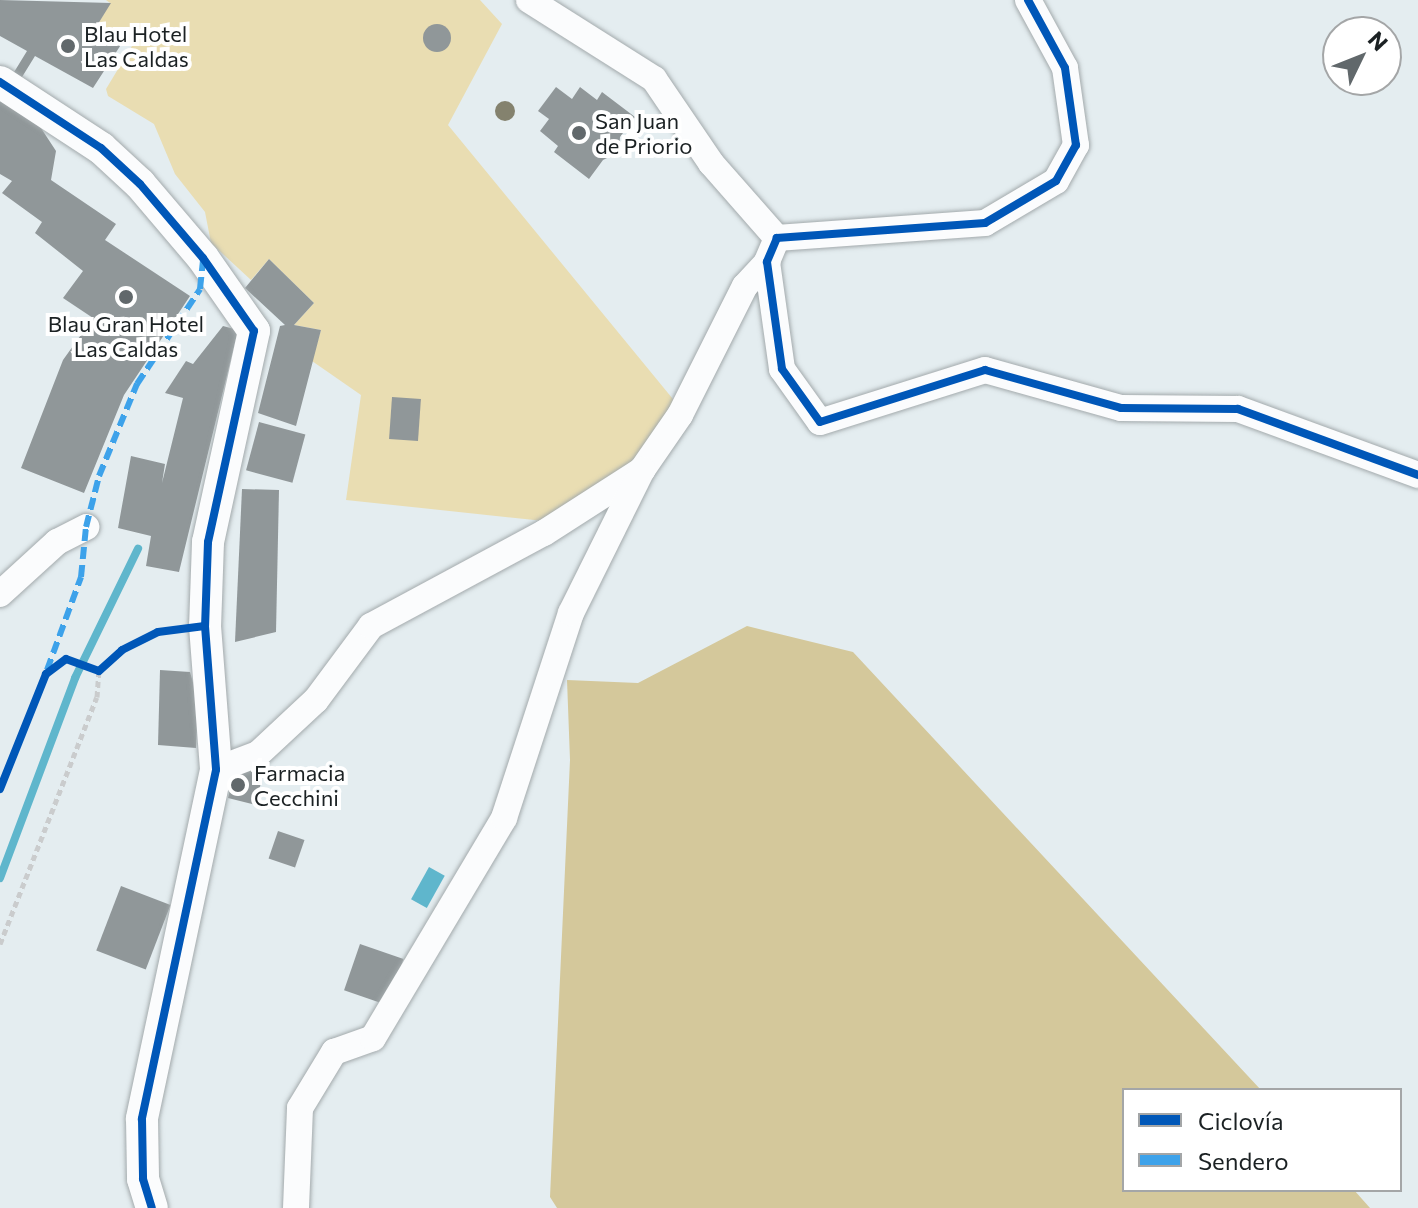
<!DOCTYPE html>
<meta charset="utf-8">
<style>
body{margin:0}
#map{position:relative;width:1418px;height:1208px;overflow:hidden;background:#e4edf0;font-family:Commissioner,sans-serif}
div>[style]{position:absolute}
[style*='--x']{left:calc(var(--x)*1px);top:calc(var(--y)*1px);width:calc(var(--w)*1px);rotate:calc(var(--a)*1deg)}
.green>*{inset:0;background:#e9ddb2}
.forest>*{inset:0;background:#d4c89b}
.water>*{inset:0;background:#5fb6cc;transform-origin:0 0}
.stream>*{height:8px;margin:-4px;padding:0 4px;transform-origin:4px;border-radius:4px;background:#5fb6cc}
.building>*{inset:0;background:#909799;transform-origin:0 0}
.round{border-radius:50%}
.path>*{height:5px;margin-top:-2.5px;transform-origin:0;background:repeating-linear-gradient(90deg,#cacccd 0 6px,transparent 0 10px)}
.roads{filter:drop-shadow(0 0 2px #a3aaac) drop-shadow(0 0 2px #a3aaac)}
.minor>*{height:26px;margin:-13px;padding:0 13px;transform-origin:13px;border-radius:13px;background:#fbfcfd}
.tertiary>*{height:32px;margin:-16px;padding:0 16px;transform-origin:16px;border-radius:16px;background:#fbfcfd}
.quiet>*{height:6px;margin-top:-3px;transform-origin:0;background:repeating-linear-gradient(90deg,#3da2ea 0 12px,transparent 0 18px)}
.cycleway>*{height:8px;margin:-4px;padding:0 4px;transform-origin:4px;border-radius:4px;background:#0057b8}
.trees>*{width:20px;height:20px;margin:-10px;border-radius:50%;background:#84826e}
.dots>*{width:22px;height:22px;translate:-50% -50%;box-sizing:border-box;border:4px solid #fff;border-radius:50%}
span{translate:-50% -50%;white-space:nowrap;text-align:center;line-height:1.15;-webkit-text-stroke:8px #fff;paint-order:stroke}
.poi-label{font-size:22px;color:#1b2123}
.left{translate:0 -50%;text-align:left}
.legend{position:absolute;left:1122px;top:1088px;width:280px;height:104px;box-sizing:border-box;background:#fff;border:2px solid #a4a6a7;margin:0;padding:10px 14px;list-style:none;font-size:24px;color:#1b2123}
.legend li{display:flex;align-items:center;gap:16px;height:40px}
.legend b{width:40px;border:2px solid #a4a6a7}
.north{position:absolute;left:1322px;top:16px;width:80px;height:80px;box-sizing:border-box;background:#fff;border:2px solid #a4a6a7;border-radius:50%;rotate:47deg;font-size:22px;font-weight:700;line-height:32px;text-align:center;color:#1b2123}
.north::after{content:'';display:block;margin:auto;width:28px;height:36px;background:#61686b;clip-path:polygon(50% 0,100% 100%,50% 72%,0 100%)}
</style>
<div id="map">
<div class="green">
<i style="clip-path:polygon(106px 0,480px 0,502px 24px,448px 125px,677px 404px,629px 467px,544px 521px,346px 500px,361px 395px,312px 361px,321px 330px,294px 325px,314px 303px,269px 259px,251px 280px,211px 243px,205px 212px,175px 174px,154px 124px,108px 96px,106px 89px,132px 46px,98px 24px,110px 3px)"></i>
</div>
<div class="forest">
<i style="clip-path:polygon(747px 626px,853px 652px,1261px 1090px,1124px 1090px,1124px 1190px,1354px 1190px,1370px 1208px,557px 1208px,550px 1197px,570px 760px,567px 680px,638px 683px)"></i>
</div>
<div class="water">
<i style="left:429px;top:867px;width:18px;height:37px;rotate:29deg"></i>
</div>
<div class="stream">
<i style="--x:0;--y:878;--w:214;--a:-69.4"></i>
<i style="--x:75;--y:678;--w:144;--a:-64"></i>
</div>
<div class="building">
<i style="clip-path:polygon(0 0,111px 3px,98px 24px,124px 40px,93px 88px,35px 56px,6px 103px,39px 125px,56px 151px,51px 180px,116px 224px,105px 240px,190px 296px,124px 395px,84px 493px,21px 468px,63px 360px,93px 318px,63px 298px,83px 271px,35px 233px,42px 222px,2px 193px,12px 181px,0 174px,0 95px,27px 51px,0 36px)"></i>
<i class="round" style="left:423px;top:24px;width:28px;height:28px"></i>
<i style="clip-path:polygon(556px 87px,572px 99px,580px 87px,597px 100px,602px 92px,635px 117px,620px 137px,619px 152px,603px 160px,589px 179px,554px 152px,558px 146px,540px 131px,549px 119px,538px 111px)"></i>
<i style="clip-path:polygon(269px 259px,314px 303px,294px 325px,321px 330px,296px 426px,258px 413px,280px 326px,285px 325px,245px 288px)"></i>
<i style="clip-path:polygon(223px 326px,238px 330px,179px 572px,146px 566px,151px 536px,118px 528px,131px 456px,165px 464px,162px 483px,183px 398px,165px 393px,186px 361px,193px 364px)"></i>
<i style="left:392px;top:397px;width:29px;height:42px;rotate:4deg"></i>
<i style="left:259px;top:422px;width:48px;height:50px;rotate:15deg"></i>
<i style="clip-path:polygon(242px 489px,279px 490px,276px 632px,235px 642px)"></i>
<i style="clip-path:polygon(160px 670px,190px 672px,198px 700px,196px 748px,158px 745px)"></i>
<i style="clip-path:polygon(265px 764px,256px 805px,228px 798px,234px 772px)"></i>
<i style="left:278px;top:831px;width:28px;height:29px;rotate:19deg"></i>
<i style="left:121px;top:886px;width:53px;height:69px;rotate:21deg"></i>
<i style="left:360px;top:944px;width:46px;height:49px;rotate:19deg"></i>
</div>
<div class="path">
<i style="--x:0;--y:944;--w:265;--a:-68.6"></i>
<i style="--x:97;--y:697;--w:26;--a:-86"></i>
</div>
<div class="roads">
<div class="minor">
<i style="--x:529;--y:0;--w:148;--a:32.3"></i>
<i style="--x:654;--y:79;--w:102;--a:55.8"></i>
<i style="--x:711;--y:163;--w:100;--a:48.7"></i>
<i style="--x:1028;--y:0;--w:77;--a:61.4"></i>
<i style="--x:1065;--y:68;--w:78;--a:81.9"></i>
<i style="--x:1076;--y:145;--w:41;--a:119.1"></i>
<i style="--x:1056;--y:181;--w:82;--a:149.4"></i>
<i style="--x:985;--y:223;--w:209;--a:175.9"></i>
<i style="--x:777;--y:238;--w:26;--a:113"></i>
<i style="--x:767;--y:262;--w:108;--a:82"></i>
<i style="--x:782;--y:369;--w:65;--a:54.4"></i>
<i style="--x:820;--y:422;--w:173;--a:-17.5"></i>
<i style="--x:985;--y:370;--w:141;--a:15.6"></i>
<i style="--x:1121;--y:408;--w:117;--a:0.5"></i>
<i style="--x:1238;--y:409;--w:192;--a:20.1"></i>
<i style="--x:0;--y:594;--w:77;--a:-42.4"></i>
<i style="--x:57;--y:542;--w:33;--a:-27"></i>
<i style="--x:216;--y:770;--w:45;--a:-20.9"></i>
<i style="--x:258;--y:754;--w:79;--a:-43"></i>
<i style="--x:316;--y:700;--w:92;--a:-53.4"></i>
<i style="--x:371;--y:626;--w:196;--a:-28.3"></i>
<i style="--x:544;--y:533;--w:117;--a:-32.7"></i>
<i style="--x:642;--y:470;--w:67;--a:-55.4"></i>
<i style="--x:680;--y:415;--w:144;--a:-63.3"></i>
<i style="--x:745;--y:286;--w:33;--a:-47"></i>
<i style="--x:296;--y:1208;--w:100;--a:-87.7"></i>
<i style="--x:300;--y:1108;--w:66;--a:-58.7"></i>
<i style="--x:334;--y:1052;--w:41;--a:-19.7"></i>
<i style="--x:373;--y:1038;--w:256;--a:-59.2"></i>
<i style="--x:504;--y:818;--w:216;--a:-71.9"></i>
<i style="--x:571;--y:613;--w:160;--a:-63.6"></i>
</div>
<div class="tertiary">
<i style="--x:0;--y:82;--w:121;--a:33.2"></i>
<i style="--x:101;--y:148;--w:53;--a:42.7"></i>
<i style="--x:140;--y:184;--w:97;--a:49.6"></i>
<i style="--x:203;--y:258;--w:89;--a:55.1"></i>
<i style="--x:254;--y:331;--w:216;--a:102.3"></i>
<i style="--x:208;--y:542;--w:84;--a:92"></i>
<i style="--x:205;--y:626;--w:144;--a:85.6"></i>
<i style="--x:216;--y:770;--w:357;--a:102"></i>
<i style="--x:142;--y:1119;--w:60;--a:89"></i>
<i style="--x:143;--y:1179;--w:30;--a:73"></i>
</div>
</div>
<div class="quiet">
<i style="--x:47;--y:670;--w:99;--a:-69.9"></i>
<i style="--x:81;--y:577;--w:50;--a:-84.3"></i>
<i style="--x:86;--y:527;--w:53;--a:-75.7"></i>
<i style="--x:99;--y:476;--w:100;--a:-67.6"></i>
<i style="--x:137;--y:384;--w:114;--a:-56.4"></i>
<i style="--x:200;--y:289;--w:31;--a:-84"></i>
</div>
<div class="cycleway">
<i style="--x:1028;--y:0;--w:77;--a:61.4"></i>
<i style="--x:1065;--y:68;--w:78;--a:81.9"></i>
<i style="--x:1076;--y:145;--w:41;--a:119.1"></i>
<i style="--x:1056;--y:181;--w:82;--a:149.4"></i>
<i style="--x:985;--y:223;--w:209;--a:175.9"></i>
<i style="--x:777;--y:238;--w:26;--a:113"></i>
<i style="--x:767;--y:262;--w:108;--a:82"></i>
<i style="--x:782;--y:369;--w:65;--a:54.4"></i>
<i style="--x:820;--y:422;--w:173;--a:-17.5"></i>
<i style="--x:985;--y:370;--w:141;--a:15.6"></i>
<i style="--x:1121;--y:408;--w:117;--a:0.5"></i>
<i style="--x:1238;--y:409;--w:192;--a:20.1"></i>
<i style="--x:0;--y:82;--w:121;--a:33.2"></i>
<i style="--x:101;--y:148;--w:53;--a:42.7"></i>
<i style="--x:140;--y:184;--w:97;--a:49.6"></i>
<i style="--x:203;--y:258;--w:89;--a:55.1"></i>
<i style="--x:254;--y:331;--w:216;--a:102.3"></i>
<i style="--x:208;--y:542;--w:84;--a:92"></i>
<i style="--x:205;--y:626;--w:144;--a:85.6"></i>
<i style="--x:216;--y:770;--w:357;--a:102"></i>
<i style="--x:142;--y:1119;--w:60;--a:89"></i>
<i style="--x:143;--y:1179;--w:30;--a:73"></i>
<i style="--x:0;--y:789;--w:124;--a:-68.2"></i>
<i style="--x:46;--y:674;--w:25;--a:-37"></i>
<i style="--x:66;--y:659;--w:35;--a:20"></i>
<i style="--x:99;--y:671;--w:31;--a:-42"></i>
<i style="--x:122;--y:650;--w:40;--a:-26.6"></i>
<i style="--x:158;--y:632;--w:47;--a:-7.3"></i>
</div>
<div class="trees">
<i style="left:505px;top:111px"></i>
</div>
<div class="dots">
<i style="left:68px;top:46px;background:#61686b"></i>
<i style="left:579px;top:133px;background:#61686b"></i>
<i style="left:126px;top:297px;background:#61686b"></i>
<i style="left:238px;top:785px;background:#61686b"></i>
</div>
<div class="poi-label">
<span class="left" style="left:84px;top:46px">Blau Hotel<br>Las Caldas</span>
<span class="left" style="left:595px;top:133px">San Juan<br>de Priorio</span>
<span style="left:126px;top:336px">Blau Gran Hotel<br>Las Caldas</span>
<span class="left" style="left:254px;top:785px">Farmacia<br>Cecchini</span>
</div>
<ul class="legend">
<li><b style="height:10px;background:#0057b8"></b>Ciclovía</li>
<li><b style="height:10px;background:#3da2ea"></b>Sendero</li>
</ul>
<div class="north">N</div>
</div>
